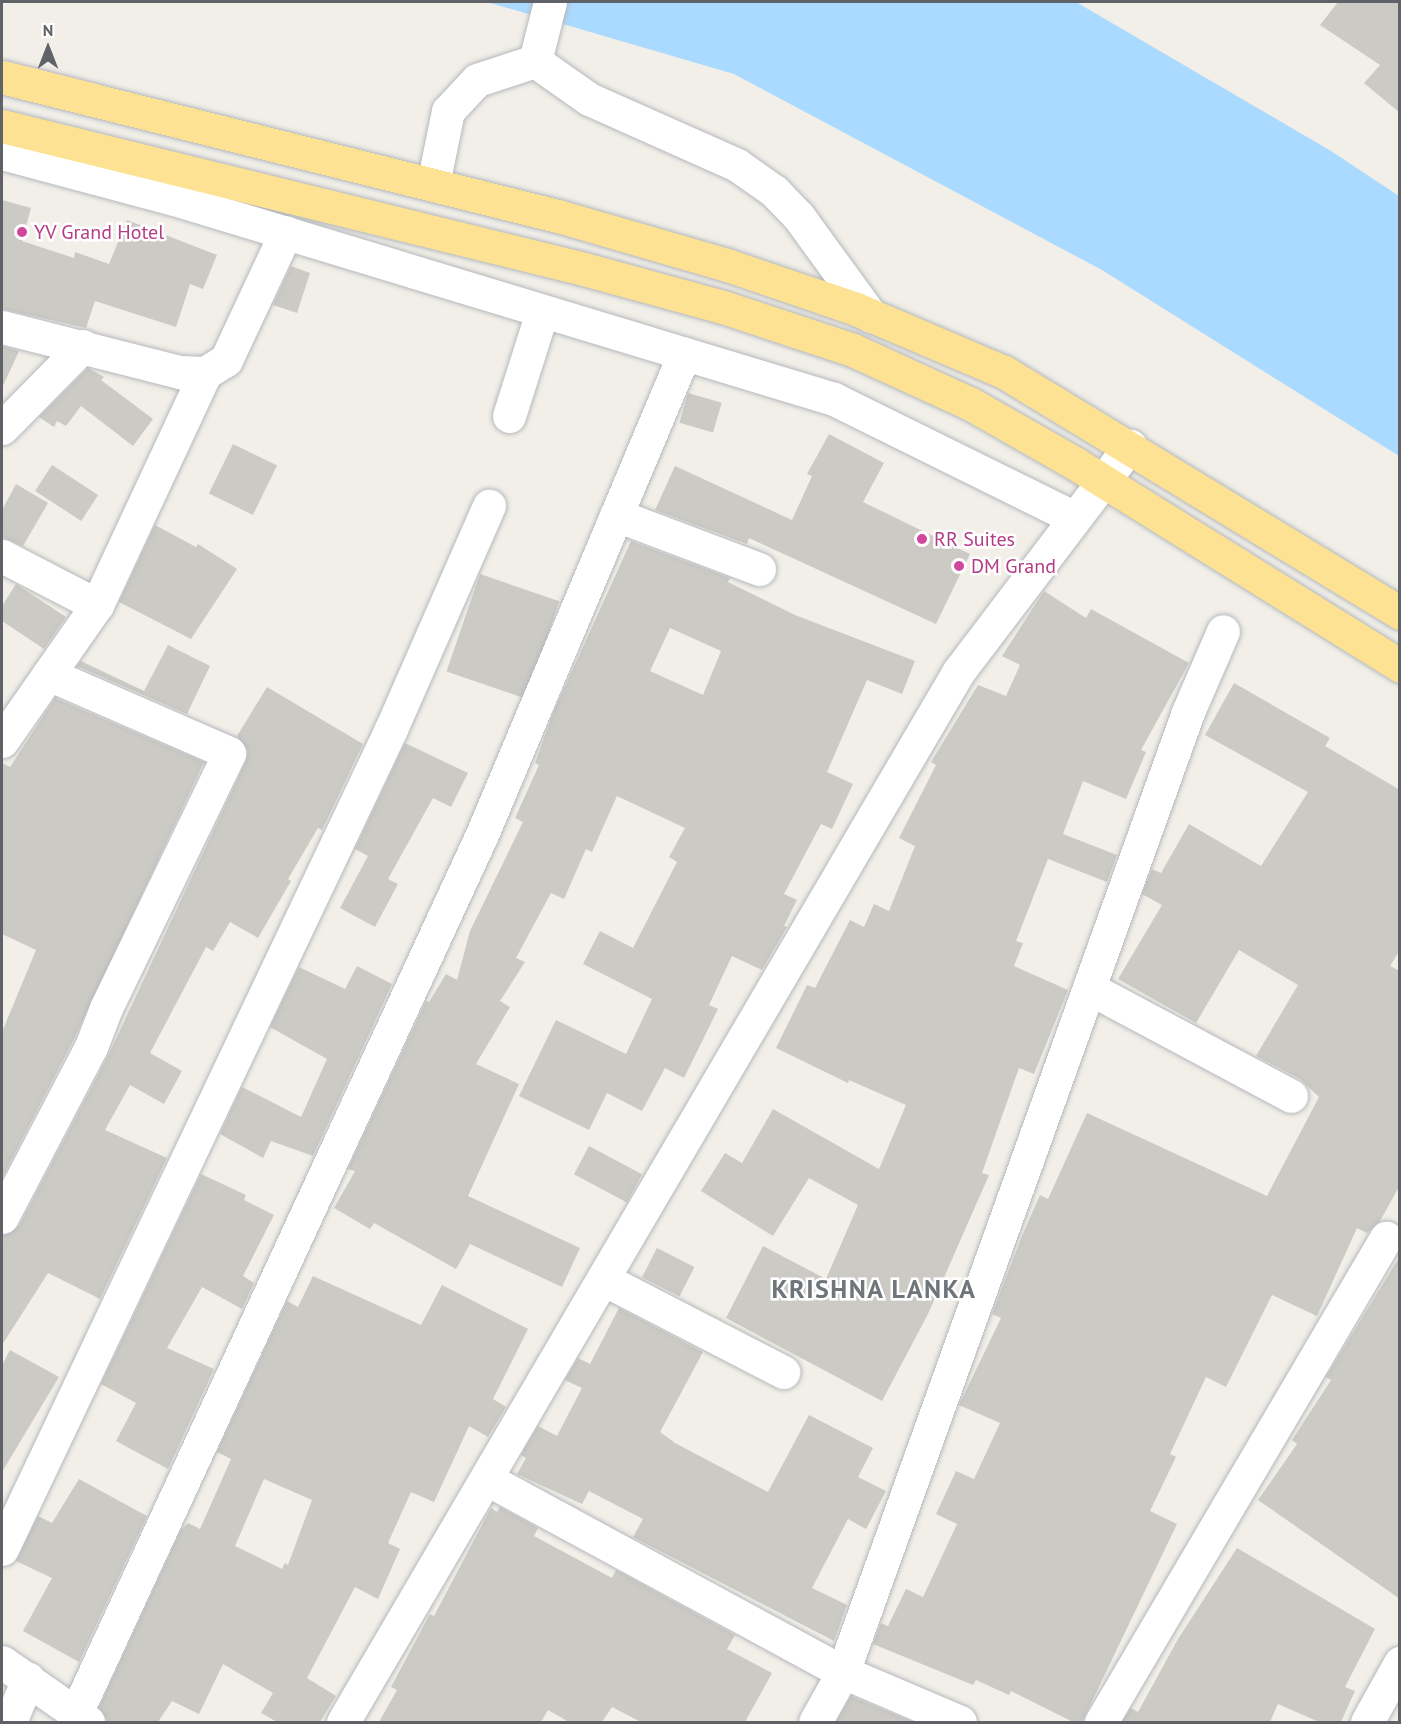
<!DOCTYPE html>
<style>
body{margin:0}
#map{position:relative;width:1401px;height:1724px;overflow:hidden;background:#f1efe8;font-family:"PT Sans",sans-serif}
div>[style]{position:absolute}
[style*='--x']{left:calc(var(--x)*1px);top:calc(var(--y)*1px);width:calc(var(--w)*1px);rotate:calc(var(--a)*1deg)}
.water>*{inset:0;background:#aadaff}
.building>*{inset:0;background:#cccac5;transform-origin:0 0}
.roads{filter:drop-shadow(0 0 2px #b5b8bc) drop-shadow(0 0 2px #b5b8bc)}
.minor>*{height:33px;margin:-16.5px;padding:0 16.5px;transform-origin:16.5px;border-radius:16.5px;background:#fff}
.highway>*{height:33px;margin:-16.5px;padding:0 16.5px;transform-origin:16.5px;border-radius:16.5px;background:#fde293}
.dots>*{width:16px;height:16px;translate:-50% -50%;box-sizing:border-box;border:3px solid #fff;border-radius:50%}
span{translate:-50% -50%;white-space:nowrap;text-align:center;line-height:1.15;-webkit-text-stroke:5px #fff;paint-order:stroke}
.hotel-label{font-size:20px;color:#b23c85}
.left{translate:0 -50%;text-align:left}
.district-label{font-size:26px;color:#70757a;font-weight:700;letter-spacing:1.5px}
.frame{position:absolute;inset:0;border:3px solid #5f6368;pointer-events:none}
.north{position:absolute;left:18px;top:18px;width:60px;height:60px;-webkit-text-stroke:4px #fff;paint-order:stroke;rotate:0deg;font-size:16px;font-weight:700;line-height:24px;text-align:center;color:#5f6368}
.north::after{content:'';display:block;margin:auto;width:21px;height:27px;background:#5f6368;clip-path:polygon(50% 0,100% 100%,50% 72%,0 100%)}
</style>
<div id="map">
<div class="water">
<i style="clip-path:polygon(487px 2px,1076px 2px,1331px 151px,1399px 196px,1399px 456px,1102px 270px,734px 74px)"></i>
</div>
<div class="building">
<i style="clip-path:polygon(1338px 2px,1400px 2px,1400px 113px,1364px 83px,1380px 65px,1320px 25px)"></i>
<i style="clip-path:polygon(2px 200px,31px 208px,22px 241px,74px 258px,75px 252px,109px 264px,127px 220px,217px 255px,203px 289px,190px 284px,176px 327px,95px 301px,86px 328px,2px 309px)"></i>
<i style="clip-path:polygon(291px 266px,310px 273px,297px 313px,273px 305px)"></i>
<i style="clip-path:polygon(2px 346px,19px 351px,2px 388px)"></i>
<i style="clip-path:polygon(88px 368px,104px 377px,101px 380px,153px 419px,133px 446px,81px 406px,66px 426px,57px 421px,54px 427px,39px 417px)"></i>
<i style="left:688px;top:393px;width:35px;height:31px;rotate:16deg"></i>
<i style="clip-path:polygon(829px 434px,884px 463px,863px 502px,970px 554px,936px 624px,749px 538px,747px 544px,655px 510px,675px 466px,792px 520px,812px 476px,807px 474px)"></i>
<i style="left:233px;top:444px;width:49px;height:55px;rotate:26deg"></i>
<i style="left:52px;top:465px;width:55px;height:31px;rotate:33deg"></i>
<i style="clip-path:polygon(16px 484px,48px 503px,23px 546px,2px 537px,2px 510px)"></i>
<i style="clip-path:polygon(155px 525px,196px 547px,198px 544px,237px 569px,191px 639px,119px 602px)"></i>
<i style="clip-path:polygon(evenodd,631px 541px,730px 578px,728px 582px,795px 615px,915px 661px,902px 694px,867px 680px,827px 772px,853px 784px,832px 829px,821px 824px,784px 894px,797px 900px,784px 926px,787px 927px,762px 970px,732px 956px,709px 1005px,718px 1009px,684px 1078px,665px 1068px,642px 1111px,607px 1093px,589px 1130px,519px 1096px,556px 1020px,626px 1054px,652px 999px,583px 964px,600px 931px,633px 948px,677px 862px,669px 857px,685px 828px,617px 796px,592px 852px,586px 849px,564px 899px,551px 893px,516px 958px,525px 962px,500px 1001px,510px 1007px,476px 1064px,519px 1084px,468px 1196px,580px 1248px,562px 1287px,470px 1244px,456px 1269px,374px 1223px,370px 1229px,334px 1208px,355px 1171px,348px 1169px,426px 1001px,429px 1002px,446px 974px,457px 980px,470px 931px,523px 822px,515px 818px,539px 765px,535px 763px,554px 711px,631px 541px,670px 628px,721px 651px,703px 695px,650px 671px,670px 628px)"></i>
<i style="left:480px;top:574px;width:84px;height:103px;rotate:19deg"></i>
<i style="clip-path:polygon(16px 584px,66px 617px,44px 649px,2px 621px,2px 606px)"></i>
<i style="clip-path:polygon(1044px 591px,1086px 618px,1091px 609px,1189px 663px,1141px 750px,1146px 752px,1126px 799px,1083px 781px,1063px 834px,1117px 855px,1107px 882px,1048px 859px,1016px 941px,1023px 943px,1014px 966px,1068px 990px,1034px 1074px,1019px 1068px,982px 1173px,989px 1175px,928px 1314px,882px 1401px,726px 1318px,763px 1246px,826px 1279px,858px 1205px,809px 1178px,773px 1236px,701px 1191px,725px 1153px,742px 1163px,773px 1109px,879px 1169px,906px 1105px,849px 1080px,848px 1083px,776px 1048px,807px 985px,815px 988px,850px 920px,864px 927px,874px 904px,889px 911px,915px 846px,899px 838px,936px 765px,931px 762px,978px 685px,1006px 696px,1020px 665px,1002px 656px)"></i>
<i style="clip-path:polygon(168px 645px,210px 666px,187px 714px,77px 666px,81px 661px,144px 691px)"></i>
<i style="clip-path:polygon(1234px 683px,1330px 738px,1325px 746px,1400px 790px,1400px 950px,1390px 966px,1400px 971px,1400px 1185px,1380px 1221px,1367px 1233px,1357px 1228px,1317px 1316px,1272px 1295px,1226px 1387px,1206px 1377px,1170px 1454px,1176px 1457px,1150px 1511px,1177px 1524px,1082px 1722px,1073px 1722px,1011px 1691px,1009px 1695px,976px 1680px,973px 1685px,873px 1644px,881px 1623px,888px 1626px,906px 1589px,923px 1597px,957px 1524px,936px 1514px,956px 1471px,974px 1479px,1000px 1423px,959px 1405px,1001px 1318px,992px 1314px,1022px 1236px,1040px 1195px,1048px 1199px,1087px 1113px,1267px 1196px,1319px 1097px,1300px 1079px,1256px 1056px,1298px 985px,1239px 950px,1196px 1023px,1118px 979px,1162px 905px,1142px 894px,1152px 869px,1161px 873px,1189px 824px,1261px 866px,1308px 792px,1205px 735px)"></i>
<i style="clip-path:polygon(267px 687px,363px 744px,322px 830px,318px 828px,288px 879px,291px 881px,258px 938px,230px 922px,213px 951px,206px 947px,150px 1053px,182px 1071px,164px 1104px,130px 1085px,105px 1130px,167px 1158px,100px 1299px,48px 1273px,2px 1345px,2px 1236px,19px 1226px,108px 1056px,246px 761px,248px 751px,237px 736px)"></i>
<i style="clip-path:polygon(55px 698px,204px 762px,74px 1039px,2px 1178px,2px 1032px,36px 950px,2px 934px,2px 763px,10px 767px)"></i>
<i style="clip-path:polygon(405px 743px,468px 773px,451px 807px,433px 798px,388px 879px,398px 884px,375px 927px,340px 908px,368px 856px,355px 849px)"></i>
<i style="clip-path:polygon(357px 966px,392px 984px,313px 1156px,271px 1141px,263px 1158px,220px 1134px,242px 1087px,301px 1117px,327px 1059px,270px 1027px,299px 967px,345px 989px)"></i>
<i style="left:589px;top:1146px;width:60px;height:32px;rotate:28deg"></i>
<i style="clip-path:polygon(201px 1174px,246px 1195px,244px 1200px,274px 1215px,243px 1276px,254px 1283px,242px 1309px,202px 1287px,167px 1348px,214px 1369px,168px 1469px,116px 1441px,136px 1403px,101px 1384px)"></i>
<i style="left:657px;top:1248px;width:42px;height:33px;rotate:27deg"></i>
<i style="clip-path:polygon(1400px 1256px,1400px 1599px,1258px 1500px,1297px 1444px,1292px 1440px,1331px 1380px,1326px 1377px)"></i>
<i style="clip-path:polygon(evenodd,313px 1276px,421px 1325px,442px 1285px,528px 1329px,493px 1399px,506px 1407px,488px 1437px,469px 1426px,434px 1502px,411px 1492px,388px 1543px,400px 1549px,378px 1599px,355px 1587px,307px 1678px,336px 1696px,320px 1722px,277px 1722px,261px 1713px,273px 1693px,223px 1664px,199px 1714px,172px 1701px,158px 1722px,108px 1722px,99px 1707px,181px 1530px,188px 1523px,200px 1529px,231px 1459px,217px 1452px,287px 1301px,298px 1307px,313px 1276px,264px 1479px,312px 1500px,288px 1565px,285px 1563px,282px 1569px,235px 1546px,264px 1479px)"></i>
<i style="clip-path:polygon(619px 1308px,703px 1352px,660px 1432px,675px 1443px,768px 1492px,809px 1415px,873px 1448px,858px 1477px,886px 1491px,866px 1529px,848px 1519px,812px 1588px,847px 1605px,834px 1641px,633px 1537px,643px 1519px,589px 1491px,582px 1504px,517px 1474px,526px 1458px,521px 1455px,538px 1426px,557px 1436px,582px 1388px,565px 1380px,578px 1358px,590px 1364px)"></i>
<i style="clip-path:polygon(10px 1350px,59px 1377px,2px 1472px,2px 1365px)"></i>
<i style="clip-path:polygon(79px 1479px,147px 1516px,79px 1662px,23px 1631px,52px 1578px,16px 1561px,38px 1516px,52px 1523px)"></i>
<i style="clip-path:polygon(500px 1507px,538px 1528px,534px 1536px,612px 1578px,616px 1570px,735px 1635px,727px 1649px,772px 1673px,745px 1722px,641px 1722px,612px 1707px,602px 1722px,569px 1722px,548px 1710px,541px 1722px,379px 1722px,397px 1690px,391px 1687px,430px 1614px,434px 1616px,491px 1508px,497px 1512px)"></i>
<i style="clip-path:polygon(1237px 1548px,1375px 1629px,1345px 1687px,1355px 1691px,1341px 1722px,1319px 1722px,1278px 1704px,1270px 1722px,1122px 1722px,1131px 1708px,1138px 1712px,1178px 1639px)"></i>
<i style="clip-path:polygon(851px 1696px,913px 1722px,836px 1722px)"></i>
</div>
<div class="roads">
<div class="minor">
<i style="--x:535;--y:61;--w:66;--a:35.1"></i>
<i style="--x:589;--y:99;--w:162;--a:24"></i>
<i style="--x:737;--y:165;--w:45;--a:35.1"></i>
<i style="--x:774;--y:191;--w:36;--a:46"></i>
<i style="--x:799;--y:217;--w:122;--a:54"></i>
<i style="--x:2;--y:153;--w:178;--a:15"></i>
<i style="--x:174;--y:199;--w:690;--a:16.86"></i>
<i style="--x:834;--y:399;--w:267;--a:26.3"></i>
<i style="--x:433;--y:184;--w:75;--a:-78.4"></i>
<i style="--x:448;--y:111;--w:42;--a:-46.9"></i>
<i style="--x:477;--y:80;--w:61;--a:-18.1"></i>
<i style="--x:535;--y:61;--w:61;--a:-75.7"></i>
<i style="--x:2;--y:327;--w:184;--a:14.2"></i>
<i style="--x:180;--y:372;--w:25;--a:2"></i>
<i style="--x:205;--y:373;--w:25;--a:-32"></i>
<i style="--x:226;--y:360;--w:141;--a:-64.9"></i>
<i style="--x:509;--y:416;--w:109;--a:-72.4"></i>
<i style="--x:2;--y:428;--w:115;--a:-45.4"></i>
<i style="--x:616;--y:515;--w:153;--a:20.7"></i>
<i style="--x:2;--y:556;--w:107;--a:27.3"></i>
<i style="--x:2;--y:741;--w:166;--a:-55.1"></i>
<i style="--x:97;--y:605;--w:256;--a:-65"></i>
<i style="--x:1089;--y:988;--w:229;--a:28.1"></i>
<i style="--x:2;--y:1217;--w:192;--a:-62.4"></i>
<i style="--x:91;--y:1047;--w:42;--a:-69"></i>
<i style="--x:106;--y:1008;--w:283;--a:-64.2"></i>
<i style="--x:229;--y:753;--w:197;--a:-156.4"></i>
<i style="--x:603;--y:1279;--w:203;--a:27.3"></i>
<i style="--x:487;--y:1479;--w:405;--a:28.5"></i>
<i style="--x:843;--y:1672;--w:57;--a:119.2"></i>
<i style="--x:2;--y:1549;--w:908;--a:-64.62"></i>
<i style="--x:391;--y:729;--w:244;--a:-66.3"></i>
<i style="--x:2;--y:1662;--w:105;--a:34.9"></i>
<i style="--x:76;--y:1713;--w:970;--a:-65.2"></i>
<i style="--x:483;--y:832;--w:519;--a:-67.19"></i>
<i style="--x:10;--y:1722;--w:47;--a:-67.3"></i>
<i style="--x:343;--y:1722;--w:1218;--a:-59.63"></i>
<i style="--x:959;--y:671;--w:283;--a:-52.8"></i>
<i style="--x:960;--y:1722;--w:127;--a:-156.9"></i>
<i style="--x:843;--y:1672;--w:1020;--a:-70.23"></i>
<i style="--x:1188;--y:712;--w:88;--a:-66.6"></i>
<i style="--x:1101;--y:1722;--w:562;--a:-59.51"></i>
<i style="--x:1367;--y:1722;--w:68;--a:-60.8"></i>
</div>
<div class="highway">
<i style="--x:2;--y:77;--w:573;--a:14.04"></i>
<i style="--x:558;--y:216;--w:179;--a:16.2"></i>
<i style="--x:730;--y:266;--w:133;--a:18.8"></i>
<i style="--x:856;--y:309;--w:161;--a:23.1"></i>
<i style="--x:1004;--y:372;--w:464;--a:31.3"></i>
<i style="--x:2;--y:126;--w:599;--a:13.8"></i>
<i style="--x:584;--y:269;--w:144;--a:15.3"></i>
<i style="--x:723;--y:307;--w:137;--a:18.3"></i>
<i style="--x:853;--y:350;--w:130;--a:24.6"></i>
<i style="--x:971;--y:404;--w:121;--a:29.7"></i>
<i style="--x:1076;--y:464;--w:382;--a:31.9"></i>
</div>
</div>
<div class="dots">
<i style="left:22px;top:232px;background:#d1479c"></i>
<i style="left:922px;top:539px;background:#d1479c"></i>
<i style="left:959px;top:566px;background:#d1479c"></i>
</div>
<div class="hotel-label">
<span class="left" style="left:34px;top:232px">YV Grand Hotel</span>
<span class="left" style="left:934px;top:539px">RR Suites</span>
<span class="left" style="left:971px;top:566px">DM Grand</span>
</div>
<div class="district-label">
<span style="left:874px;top:1289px">KRISHNA LANKA</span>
</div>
<div class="frame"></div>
<div class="north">N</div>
</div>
